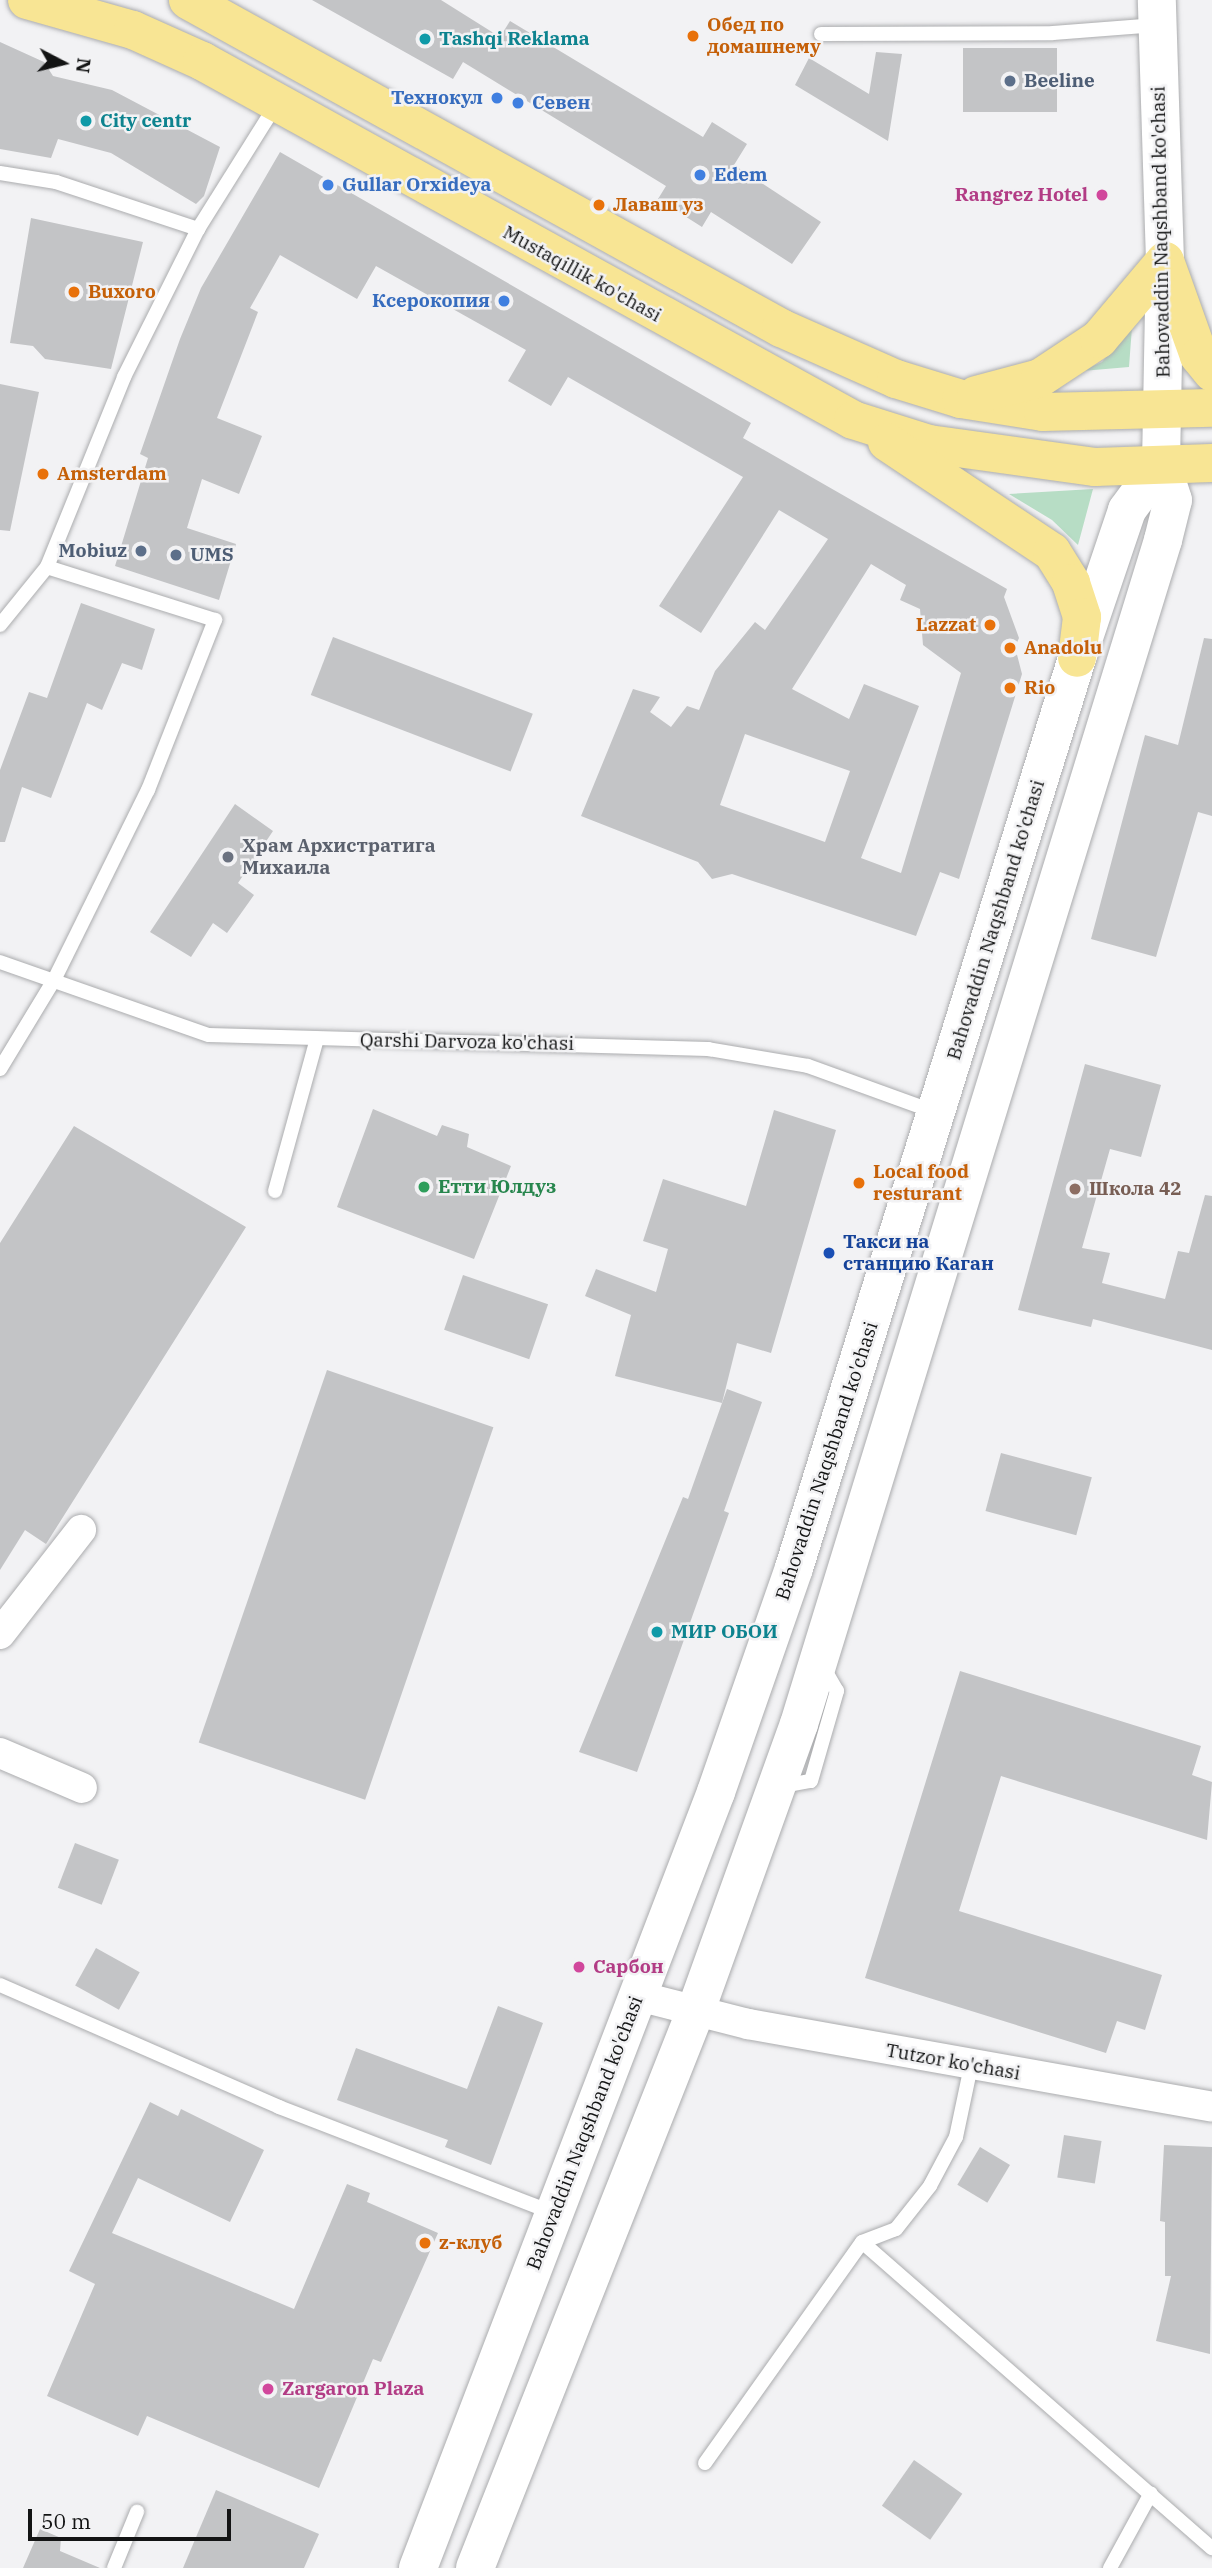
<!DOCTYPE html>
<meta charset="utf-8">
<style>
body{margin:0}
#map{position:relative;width:1212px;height:2568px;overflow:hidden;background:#f2f2f4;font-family:"IBM Plex Serif",serif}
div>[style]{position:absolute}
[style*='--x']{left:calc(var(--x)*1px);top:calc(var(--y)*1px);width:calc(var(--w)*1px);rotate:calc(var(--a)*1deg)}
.green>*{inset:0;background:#b7ddc5}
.building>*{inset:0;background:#c3c4c6;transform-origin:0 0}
.roads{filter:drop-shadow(0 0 2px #abacae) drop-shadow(0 0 2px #abacae)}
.lane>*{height:14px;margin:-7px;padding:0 7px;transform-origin:7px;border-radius:7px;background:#fff}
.street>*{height:30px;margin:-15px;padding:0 15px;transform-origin:15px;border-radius:15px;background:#fff}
.secondary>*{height:38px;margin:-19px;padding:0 19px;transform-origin:19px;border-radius:19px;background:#fff}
.primary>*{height:38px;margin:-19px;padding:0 19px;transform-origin:19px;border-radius:19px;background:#f8e594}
.dots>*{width:19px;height:19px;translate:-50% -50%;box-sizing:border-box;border:4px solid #f2f2f4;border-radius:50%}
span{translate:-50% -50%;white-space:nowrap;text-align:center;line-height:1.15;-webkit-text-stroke:5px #f2f2f4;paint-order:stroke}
.food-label{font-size:19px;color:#c56008;font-weight:700}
.left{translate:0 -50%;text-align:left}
.right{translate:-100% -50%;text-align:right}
.culture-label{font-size:19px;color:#0d838f;font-weight:700}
.service-label{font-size:19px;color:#4e5e75;font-weight:700}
.shop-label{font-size:19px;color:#366cbe;font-weight:700}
.hotel-label{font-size:19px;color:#b23c85;font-weight:700}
.street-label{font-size:19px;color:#131414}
.worship-label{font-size:19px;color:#5b616d;font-weight:700}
.leisure-label{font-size:19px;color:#27864d;font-weight:700}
.education-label{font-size:19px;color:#785e54;font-weight:700}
.transit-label{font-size:19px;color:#164399;font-weight:700}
.north{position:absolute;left:28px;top:28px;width:70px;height:70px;-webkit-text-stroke:5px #f2f2f4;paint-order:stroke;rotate:97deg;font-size:19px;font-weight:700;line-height:28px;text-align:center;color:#131414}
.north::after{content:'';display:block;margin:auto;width:24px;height:32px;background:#131414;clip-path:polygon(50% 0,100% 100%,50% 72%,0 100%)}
.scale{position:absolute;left:28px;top:2509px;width:203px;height:32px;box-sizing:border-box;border:4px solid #131414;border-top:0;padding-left:9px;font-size:21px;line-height:24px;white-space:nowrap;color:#131414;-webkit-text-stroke:5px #f2f2f4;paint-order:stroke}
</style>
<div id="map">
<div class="green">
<i style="clip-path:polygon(1132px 327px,1129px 367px,1082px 371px,1102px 362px)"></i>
<i style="clip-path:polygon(1093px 489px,1078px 545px,1052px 520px,1009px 494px)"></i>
</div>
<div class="building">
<i style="clip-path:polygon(312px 0,441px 0,500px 37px,510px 21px,703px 137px,712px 122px,747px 144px,734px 165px,821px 222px,792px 264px,711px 212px,702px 227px,658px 199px,666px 186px,463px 62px,453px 79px)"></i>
<i style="clip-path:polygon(0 42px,44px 62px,53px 76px,112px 90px,220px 147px,204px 196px,196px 204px,111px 153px,58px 139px,51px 158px,0 149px)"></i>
<i style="left:1057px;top:48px;width:64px;height:94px;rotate:90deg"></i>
<i style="clip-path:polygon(876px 52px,902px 54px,888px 141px,795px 85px,809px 58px,869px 94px)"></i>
<i style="clip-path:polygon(evenodd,280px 152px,751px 423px,743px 438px,1007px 589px,1004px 597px,1019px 638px,1015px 647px,1022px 674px,959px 879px,940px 872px,916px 936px,732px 874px,712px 879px,698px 862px,581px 816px,633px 689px,660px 697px,650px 712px,671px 727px,687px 706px,699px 710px,715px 671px,755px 622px,765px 630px,828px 539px,779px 510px,701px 633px,659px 606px,743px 477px,568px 377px,551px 406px,508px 381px,526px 350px,376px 266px,357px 299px,280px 255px,250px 308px,258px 312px,217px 418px,262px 436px,239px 494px,202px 479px,187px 528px,236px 544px,219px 600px,115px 566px,148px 458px,140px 454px,180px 339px,201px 288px,280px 152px,871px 564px,906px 585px,900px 600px,920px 609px,923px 645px,961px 673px,901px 873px,861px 858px,919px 706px,864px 684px,849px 719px,792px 689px,871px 564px,280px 152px,745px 734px,850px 771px,825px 842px,720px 805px,745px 734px)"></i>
<i style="clip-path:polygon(31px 218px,143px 242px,111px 369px,45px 359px,33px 346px,10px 343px)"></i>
<i style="clip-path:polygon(0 384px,39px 392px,10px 531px,0 530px)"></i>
<i style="clip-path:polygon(81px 603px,155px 629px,142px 670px,122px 663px,102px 710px,87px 703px,51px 798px,22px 787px,5px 842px,0 842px,0 770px,29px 692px,47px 698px)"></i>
<i style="left:333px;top:637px;width:214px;height:62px;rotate:21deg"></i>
<i style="clip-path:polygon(1204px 638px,1212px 639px,1212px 816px,1198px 812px,1156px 957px,1091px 939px,1145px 735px,1178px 745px)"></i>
<i style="clip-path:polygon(235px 804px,273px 831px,238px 883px,254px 895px,227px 933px,213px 923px,191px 957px,150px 932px)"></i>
<i style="clip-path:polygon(1085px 1064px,1161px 1085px,1141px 1157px,1110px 1149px,1082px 1248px,1110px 1253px,1102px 1283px,1165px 1299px,1178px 1251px,1189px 1253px,1205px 1195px,1212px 1196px,1212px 1350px,1093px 1319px,1091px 1327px,1018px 1310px)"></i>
<i style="clip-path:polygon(373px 1109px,437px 1136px,442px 1125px,469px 1134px,467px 1147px,511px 1166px,474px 1259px,337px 1207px)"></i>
<i style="clip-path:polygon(774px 1110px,836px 1130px,771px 1353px,737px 1343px,722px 1403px,615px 1376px,631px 1315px,585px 1296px,596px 1269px,656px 1292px,668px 1249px,643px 1241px,663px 1179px,746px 1206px)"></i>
<i style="clip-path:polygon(74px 1126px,246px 1227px,46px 1544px,25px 1530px,0 1570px,0 1243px)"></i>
<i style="left:463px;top:1275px;width:90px;height:58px;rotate:19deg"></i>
<i style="left:327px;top:1370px;width:176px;height:394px;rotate:19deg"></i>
<i style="clip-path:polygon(727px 1389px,762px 1402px,724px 1511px,729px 1513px,637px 1772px,579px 1752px,683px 1497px,688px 1499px)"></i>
<i style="left:1001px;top:1453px;width:94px;height:60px;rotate:15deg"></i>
<i style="clip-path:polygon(960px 1671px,1201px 1746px,1192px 1775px,1212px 1782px,1207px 1840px,1001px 1776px,959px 1911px,1162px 1975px,1145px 2030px,1117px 2021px,1106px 2053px,865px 1978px)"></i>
<i style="left:75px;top:1843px;width:47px;height:48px;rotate:21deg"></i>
<i style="left:96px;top:1948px;width:50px;height:43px;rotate:29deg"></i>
<i style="clip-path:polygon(498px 2006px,543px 2023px,491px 2165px,445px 2147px,448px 2140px,337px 2100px,356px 2048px,467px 2089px)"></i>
<i style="clip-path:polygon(150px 2102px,178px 2116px,181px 2109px,264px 2150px,230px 2222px,138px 2178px,112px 2233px,294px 2309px,347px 2184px,370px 2193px,367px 2202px,438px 2233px,381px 2362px,373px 2359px,319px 2488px,147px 2416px,138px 2436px,47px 2396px,95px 2284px,69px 2271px)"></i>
<i style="left:1064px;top:2135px;width:38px;height:43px;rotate:9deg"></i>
<i style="clip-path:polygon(1164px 2145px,1212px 2147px,1210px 2354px,1156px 2341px,1171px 2276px,1165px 2276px,1165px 2222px,1160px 2221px)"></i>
<i style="left:980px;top:2147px;width:35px;height:44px;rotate:31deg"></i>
<i style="left:914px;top:2460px;width:59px;height:56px;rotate:35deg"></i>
<i style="clip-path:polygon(216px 2490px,319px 2534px,304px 2568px,183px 2568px)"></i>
<i style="clip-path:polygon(40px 2529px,61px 2538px,60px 2551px,100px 2568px,23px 2568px)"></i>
</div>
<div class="roads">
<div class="lane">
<i style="--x:821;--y:34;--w:232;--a:-0.2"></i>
<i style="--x:1053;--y:33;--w:104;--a:-4.4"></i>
<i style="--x:0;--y:173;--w:57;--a:9.1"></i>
<i style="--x:56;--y:182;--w:150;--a:18.3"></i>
<i style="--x:0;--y:625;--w:75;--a:-51"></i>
<i style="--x:47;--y:567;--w:205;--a:-67.9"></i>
<i style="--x:124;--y:377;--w:165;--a:-63.4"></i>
<i style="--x:198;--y:229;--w:149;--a:-57.9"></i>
<i style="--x:0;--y:962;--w:221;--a:19.3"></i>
<i style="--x:209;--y:1035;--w:499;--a:1.6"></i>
<i style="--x:708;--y:1049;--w:101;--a:9.6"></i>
<i style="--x:808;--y:1066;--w:135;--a:19.9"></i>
<i style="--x:0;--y:1069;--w:104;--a:-58.8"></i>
<i style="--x:54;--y:980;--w:212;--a:-63.7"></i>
<i style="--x:148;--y:790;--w:183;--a:-68.5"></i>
<i style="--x:215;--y:620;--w:176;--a:-162.5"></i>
<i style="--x:275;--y:1191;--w:158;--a:-74.6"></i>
<i style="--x:782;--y:1786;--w:29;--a:-10"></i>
<i style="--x:811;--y:1781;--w:94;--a:-73.9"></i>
<i style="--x:837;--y:1691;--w:28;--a:-120"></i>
<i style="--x:0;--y:1985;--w:305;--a:23.6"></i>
<i style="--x:279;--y:2107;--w:294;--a:21.1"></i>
<i style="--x:971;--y:2066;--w:73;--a:101.9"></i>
<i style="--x:956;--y:2137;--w:55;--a:118"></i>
<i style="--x:930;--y:2186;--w:55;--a:128.3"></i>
<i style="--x:896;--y:2229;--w:36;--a:159"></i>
<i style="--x:862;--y:2242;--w:465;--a:41.2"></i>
<i style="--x:705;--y:2463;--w:271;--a:-54.6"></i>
<i style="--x:114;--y:2568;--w:61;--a:-67.7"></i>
<i style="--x:1110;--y:2568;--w:85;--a:-61.3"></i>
</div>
<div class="street">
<i style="--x:0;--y:1634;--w:132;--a:-52.1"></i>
<i style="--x:0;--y:1753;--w:89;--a:23.1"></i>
<i style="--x:638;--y:1996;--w:114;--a:14.3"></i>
<i style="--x:748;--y:2024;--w:471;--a:10.1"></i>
</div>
<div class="secondary">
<i style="--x:418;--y:2568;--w:831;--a:-68.99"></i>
<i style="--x:716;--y:1792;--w:237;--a:-70.8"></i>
<i style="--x:794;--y:1568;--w:953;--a:-72.72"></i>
<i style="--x:1077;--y:658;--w:156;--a:-71.3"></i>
<i style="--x:1127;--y:510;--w:57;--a:-53.5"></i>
<i style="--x:475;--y:2568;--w:600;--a:-68.39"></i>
<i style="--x:696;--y:2010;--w:304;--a:-70.2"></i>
<i style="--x:799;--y:1724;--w:1239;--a:-72.91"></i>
<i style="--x:1163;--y:540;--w:41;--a:-76"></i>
<i style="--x:1173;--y:500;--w:38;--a:-108"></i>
<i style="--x:1161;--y:464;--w:203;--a:-88.9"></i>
<i style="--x:1165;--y:261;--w:261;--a:-91.8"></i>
</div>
<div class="primary">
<i style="--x:27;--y:0;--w:110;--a:15.8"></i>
<i style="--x:133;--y:30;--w:76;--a:24.2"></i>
<i style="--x:202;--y:61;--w:743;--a:28.87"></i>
<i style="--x:853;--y:420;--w:80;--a:17.5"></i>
<i style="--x:929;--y:444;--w:168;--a:7.9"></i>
<i style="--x:1095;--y:467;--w:117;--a:-2"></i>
<i style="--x:188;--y:0;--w:678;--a:28.95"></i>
<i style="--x:781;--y:328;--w:126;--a:23.9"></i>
<i style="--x:896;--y:379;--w:68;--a:17.1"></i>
<i style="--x:961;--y:399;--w:83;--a:9"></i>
<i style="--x:1043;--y:412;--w:169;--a:-1.4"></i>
<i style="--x:1165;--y:261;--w:101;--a:70.3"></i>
<i style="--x:1199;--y:356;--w:21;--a:51"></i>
<i style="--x:976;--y:395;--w:66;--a:-14.9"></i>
<i style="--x:1040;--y:378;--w:71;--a:-33.5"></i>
<i style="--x:1099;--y:339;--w:102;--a:-49.8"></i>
<i style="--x:887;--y:442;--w:198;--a:33.7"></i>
<i style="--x:1052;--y:552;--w:36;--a:58"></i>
<i style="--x:1071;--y:583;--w:36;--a:72"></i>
<i style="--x:1082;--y:617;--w:41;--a:97"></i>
</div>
</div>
<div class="dots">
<i style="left:693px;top:36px;background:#e8710a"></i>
<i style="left:425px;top:39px;background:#0f9aa8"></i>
<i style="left:1010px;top:81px;background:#5c6f8a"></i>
<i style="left:497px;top:98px;background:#3f7fe0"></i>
<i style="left:518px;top:103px;background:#3f7fe0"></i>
<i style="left:86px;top:121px;background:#0f9aa8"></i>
<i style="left:700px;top:175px;background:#3f7fe0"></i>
<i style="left:328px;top:185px;background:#3f7fe0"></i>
<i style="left:1102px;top:195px;background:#d1479c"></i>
<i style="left:599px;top:205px;background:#e8710a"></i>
<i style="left:74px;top:292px;background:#e8710a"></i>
<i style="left:504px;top:301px;background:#3f7fe0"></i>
<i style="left:43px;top:474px;background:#e8710a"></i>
<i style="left:141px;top:551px;background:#5c6f8a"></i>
<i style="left:176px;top:555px;background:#5c6f8a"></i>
<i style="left:990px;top:625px;background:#e8710a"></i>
<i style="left:1010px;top:648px;background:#e8710a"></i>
<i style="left:1010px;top:688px;background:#e8710a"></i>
<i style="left:228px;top:857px;background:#6b7280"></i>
<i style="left:859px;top:1183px;background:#e8710a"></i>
<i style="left:424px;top:1187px;background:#2e9e5b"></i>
<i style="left:1075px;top:1189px;background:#8d6e63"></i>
<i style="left:829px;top:1253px;background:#1a4fb4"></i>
<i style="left:657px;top:1632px;background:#0f9aa8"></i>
<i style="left:579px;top:1967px;background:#d1479c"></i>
<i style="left:425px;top:2243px;background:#e8710a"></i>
<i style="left:268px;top:2389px;background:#d1479c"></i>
</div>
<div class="food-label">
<span class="left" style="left:707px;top:36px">Обед по<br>домашнему</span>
<span class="left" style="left:613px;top:205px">Лаваш уз</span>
<span class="left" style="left:88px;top:292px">Buxoro</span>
<span class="left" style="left:57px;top:474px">Amsterdam</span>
<span class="right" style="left:976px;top:625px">Lazzat</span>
<span class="left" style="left:1024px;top:648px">Anadolu</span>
<span class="left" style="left:1024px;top:688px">Rio</span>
<span class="left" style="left:873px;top:1183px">Local food<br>resturant</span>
<span class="left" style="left:439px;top:2243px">z-клуб</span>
</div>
<div class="culture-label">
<span class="left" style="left:439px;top:39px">Tashqi Reklama</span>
<span class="left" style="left:100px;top:121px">City centr</span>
<span class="left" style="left:671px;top:1632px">МИР ОБОИ</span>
</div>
<div class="service-label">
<span class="left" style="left:1024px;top:81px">Beeline</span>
<span class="right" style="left:127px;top:551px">Mobiuz</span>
<span class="left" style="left:190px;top:555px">UMS</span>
</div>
<div class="shop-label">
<span class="right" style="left:483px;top:98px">Технокул</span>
<span class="left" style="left:532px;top:103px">Севен</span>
<span class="left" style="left:714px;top:175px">Edem</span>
<span class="left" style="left:342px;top:185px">Gullar Orxideya</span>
<span class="right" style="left:490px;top:301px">Ксерокопия</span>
</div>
<div class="hotel-label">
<span class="right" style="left:1088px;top:195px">Rangrez Hotel</span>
<span class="left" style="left:593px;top:1967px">Сарбон</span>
<span class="left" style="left:282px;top:2389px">Zargaron Plaza</span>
</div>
<div class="street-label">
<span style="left:1161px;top:232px;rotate:-91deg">Bahovaddin Naqshband ko'chasi</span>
<span style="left:582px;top:274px;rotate:29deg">Mustaqillik ko'chasi</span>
<span style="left:996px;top:920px;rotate:-73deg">Bahovaddin Naqshband ko'chasi</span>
<span style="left:467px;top:1042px;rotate:1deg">Qarshi Darvoza ko'chasi</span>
<span style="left:827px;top:1461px;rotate:-72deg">Bahovaddin Naqshband ko'chasi</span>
<span style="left:953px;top:2062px;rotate:10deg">Tutzor ko'chasi</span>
<span style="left:585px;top:2133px;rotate:-69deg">Bahovaddin Naqshband ko'chasi</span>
</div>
<div class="worship-label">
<span class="left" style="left:242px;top:857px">Храм Архистратига<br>Михаила</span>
</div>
<div class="leisure-label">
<span class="left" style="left:438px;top:1187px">Етти Юлдуз</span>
</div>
<div class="education-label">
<span class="left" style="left:1089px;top:1189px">Школа 42</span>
</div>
<div class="transit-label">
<span class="left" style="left:843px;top:1253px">Такси на<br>станцию Каган</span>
</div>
<div class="north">N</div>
<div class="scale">50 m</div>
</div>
